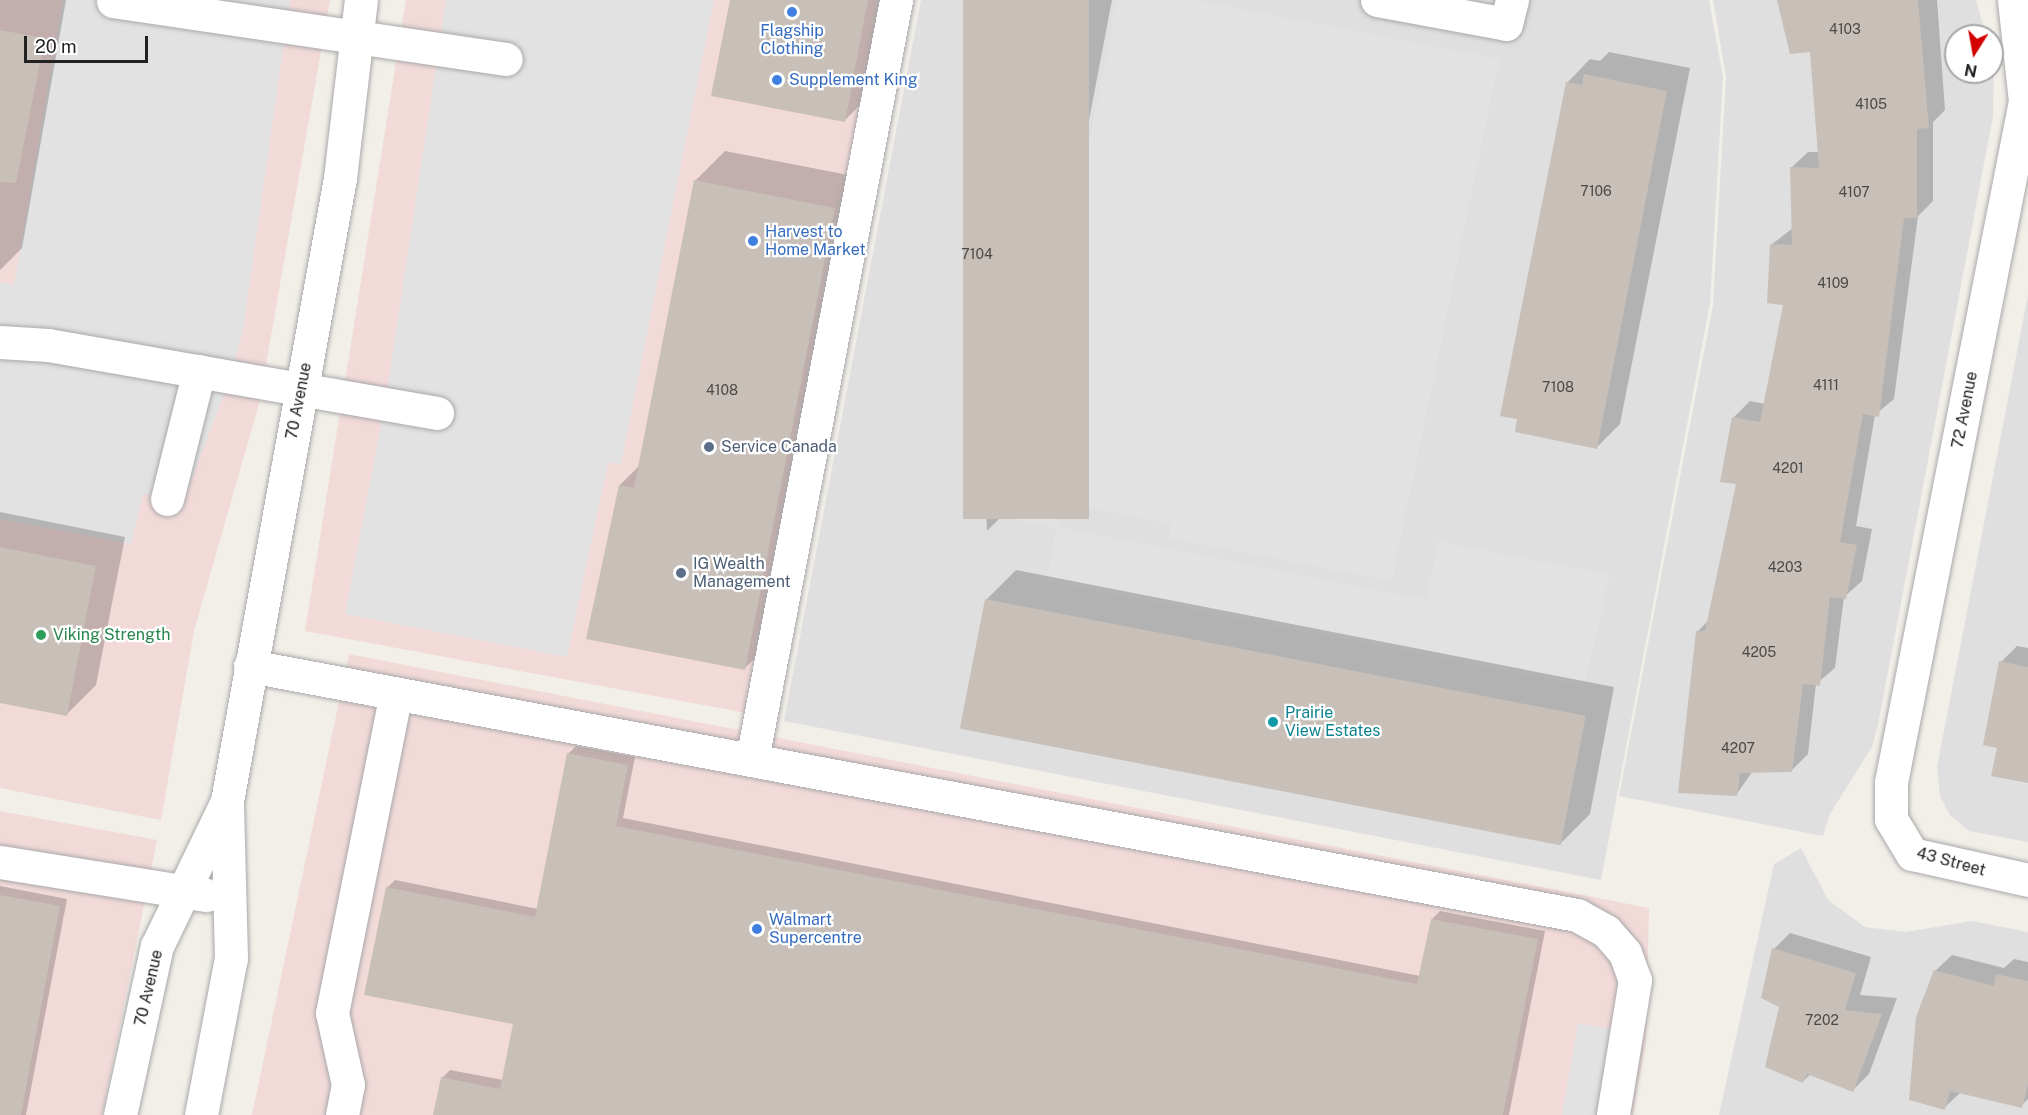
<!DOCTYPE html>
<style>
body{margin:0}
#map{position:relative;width:2028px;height:1115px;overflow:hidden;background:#f2efe9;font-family:"Public Sans",sans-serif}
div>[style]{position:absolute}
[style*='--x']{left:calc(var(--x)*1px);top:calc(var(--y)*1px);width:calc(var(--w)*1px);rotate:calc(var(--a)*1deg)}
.residential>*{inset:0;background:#e0dfdf}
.commercial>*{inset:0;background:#f2dad9}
.parking>*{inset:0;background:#e2e2e2;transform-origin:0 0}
.shadow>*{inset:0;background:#0003}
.building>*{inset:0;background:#c7bfb8;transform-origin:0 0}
.roads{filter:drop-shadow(0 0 2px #a9a9a9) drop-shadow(0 0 2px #a9a9a9)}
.minor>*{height:33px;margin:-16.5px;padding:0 16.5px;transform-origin:16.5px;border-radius:16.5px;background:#fff}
.dots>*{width:16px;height:16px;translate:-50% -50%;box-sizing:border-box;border:3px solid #fff;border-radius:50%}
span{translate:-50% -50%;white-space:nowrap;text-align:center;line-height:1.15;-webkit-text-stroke:4.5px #fff;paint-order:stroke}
.number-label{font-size:14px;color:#4b4948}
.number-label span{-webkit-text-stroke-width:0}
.shop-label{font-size:16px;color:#366cbe}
.left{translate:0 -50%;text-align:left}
.street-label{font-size:16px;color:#222}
.service-label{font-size:16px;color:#4e5e75}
.leisure-label{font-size:16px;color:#27864d}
.culture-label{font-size:16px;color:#0d838f}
.north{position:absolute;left:1944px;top:24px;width:60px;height:60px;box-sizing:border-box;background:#fff;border:2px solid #a7a7a7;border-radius:50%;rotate:191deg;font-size:16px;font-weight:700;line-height:24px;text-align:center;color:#222}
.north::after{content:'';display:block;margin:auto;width:21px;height:27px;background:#d40000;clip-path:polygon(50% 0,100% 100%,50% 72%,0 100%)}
.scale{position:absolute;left:24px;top:36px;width:124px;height:27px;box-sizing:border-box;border:3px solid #222;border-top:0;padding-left:8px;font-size:18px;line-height:21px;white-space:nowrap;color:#222;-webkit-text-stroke:4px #fff;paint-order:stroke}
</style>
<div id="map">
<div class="residential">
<i style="clip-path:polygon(921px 0,1709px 0,1723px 77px,1710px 303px,1601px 880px,784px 721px)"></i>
<i style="clip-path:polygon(1713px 0,1976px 0,1986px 36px,1956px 36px,1956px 72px,1992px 72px,1992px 59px,1994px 68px,1993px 116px,1878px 725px,1872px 747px,1830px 814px,1823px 836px,1619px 796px,1713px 305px,1726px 77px)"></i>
<i style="clip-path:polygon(2028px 295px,2028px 842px,1969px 831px,1950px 815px,1940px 796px,1937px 767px)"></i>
<i style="clip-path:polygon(1801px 848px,1828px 900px,1865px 927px,1906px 932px,1972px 921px,2028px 932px,2028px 1115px,1719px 1115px,1774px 864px)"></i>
</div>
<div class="commercial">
<i style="clip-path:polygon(0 0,330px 0,259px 404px,194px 631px,161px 820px,0 788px)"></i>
<i style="clip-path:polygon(406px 0,908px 0,768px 717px,305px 631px)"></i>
<i style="clip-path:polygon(349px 654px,1649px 908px,1646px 1041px,1633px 1115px,252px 1115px)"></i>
<i style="clip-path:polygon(0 811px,157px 840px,102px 1115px,0 1115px)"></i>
</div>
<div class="parking">
<i style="clip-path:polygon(63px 0,290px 0,243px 330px,231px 377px,183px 501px,143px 494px,131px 544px,0 519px,0 282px,14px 285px)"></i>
<i style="clip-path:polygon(446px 0,714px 0,621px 464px,608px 463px,567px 657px,345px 614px,385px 404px)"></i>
<i style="clip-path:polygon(1117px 0,1195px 0,1499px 59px,1392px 581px,1169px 538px,1172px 524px,1063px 503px,1057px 527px,1427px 600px,1438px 541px,1610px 575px,1584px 686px,1046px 581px,1057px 528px,1015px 519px)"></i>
<i style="left:1578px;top:1023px;width:52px;height:94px;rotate:10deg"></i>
</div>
<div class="shadow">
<i style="clip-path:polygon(0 0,66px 0,22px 248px,0 270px)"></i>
<i style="clip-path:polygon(731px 0,891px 0,874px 91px,844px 121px)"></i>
<i style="clip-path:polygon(965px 0,1112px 0,1016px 502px,987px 531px)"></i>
<i style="clip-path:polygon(1779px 0,1937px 0,1945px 110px,1933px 122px,1933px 201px,1918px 216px,1894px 399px,1875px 415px,1856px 526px,1872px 529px,1862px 581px,1844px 597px,1835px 668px,1816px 684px,1808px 754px,1792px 770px,1753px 771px,1736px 795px,1697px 632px,1709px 620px,1738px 483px,1734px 417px,1750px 401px,1765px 404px,1785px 303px,1772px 244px,1793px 228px,1791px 168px,1808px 152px,1819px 152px,1812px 50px)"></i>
<i style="clip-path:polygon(1609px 52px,1690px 68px,1620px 424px,1597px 447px,1567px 83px,1590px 59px,1600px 61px)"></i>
<i style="clip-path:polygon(725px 151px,864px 178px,774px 639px,745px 668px,620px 485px,640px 465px,695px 181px)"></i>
<i style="clip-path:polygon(0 512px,125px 537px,96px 685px,66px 715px,0 702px)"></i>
<i style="clip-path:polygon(1016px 570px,1614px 687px,1590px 814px,1560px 844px,986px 600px)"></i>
<i style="clip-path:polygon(2017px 646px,2028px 648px,2028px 782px,1998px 746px,2001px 662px)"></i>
<i style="clip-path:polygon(576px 746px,635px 757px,623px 818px,1420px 976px,1432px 919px,1440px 911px,1545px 931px,1509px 1115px,435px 1115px,442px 1078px,450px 1070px,503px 1080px,515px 1023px,387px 888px,395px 880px,538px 909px,568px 754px)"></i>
<i style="clip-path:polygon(0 886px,67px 899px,26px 1115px,0 1115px)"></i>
<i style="clip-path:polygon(1790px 933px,1871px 957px,1860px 995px,1897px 998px,1869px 1074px,1853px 1090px,1811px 1074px,1803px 1081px,1781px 1006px,1774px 949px)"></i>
<i style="clip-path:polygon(1952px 955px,2004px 968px,2014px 959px,2028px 962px,2028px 1099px,2021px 1106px,1961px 1092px,1944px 1108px,1935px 971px)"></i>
</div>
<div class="building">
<i style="clip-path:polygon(730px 0,868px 0,845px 122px,711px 96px)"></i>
<i style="left:963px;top:0;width:126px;height:519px"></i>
<i style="clip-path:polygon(1777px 0,1918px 0,1929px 128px,1917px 129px,1917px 218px,1904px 218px,1879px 417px,1863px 414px,1840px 542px,1857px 545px,1846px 599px,1830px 597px,1820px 686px,1803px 684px,1792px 772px,1740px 773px,1737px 796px,1678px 793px,1696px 631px,1705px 631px,1736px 484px,1720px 482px,1732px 417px,1760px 422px,1783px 305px,1767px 303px,1770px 244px,1792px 245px,1790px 167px,1819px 168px,1810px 52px,1790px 54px)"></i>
<i style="clip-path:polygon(0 30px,45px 38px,16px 183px,0 182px)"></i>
<i style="clip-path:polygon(1584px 74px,1667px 91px,1597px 449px,1515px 432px,1517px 419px,1500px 416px,1566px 82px,1582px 85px)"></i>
<i style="clip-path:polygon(694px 180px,835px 208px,745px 670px,586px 639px,619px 485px,634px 488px)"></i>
<i style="clip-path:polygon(0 547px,96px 566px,67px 716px,0 703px)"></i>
<i style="left:985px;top:599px;width:612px;height:132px;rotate:11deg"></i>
<i style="clip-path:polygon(1999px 661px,2028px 667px,2028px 783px,1991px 776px,1997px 748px,1983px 745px)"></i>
<i style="clip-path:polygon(567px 753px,628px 765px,616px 826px,1417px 984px,1431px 919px,1538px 939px,1503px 1115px,433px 1115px,441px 1077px,500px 1089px,513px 1024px,364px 995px,386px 887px,535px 917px)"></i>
<i style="clip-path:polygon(0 895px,60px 906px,21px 1115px,0 1115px)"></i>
<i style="clip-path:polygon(1772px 948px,1856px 973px,1845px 1010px,1882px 1014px,1853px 1092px,1807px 1074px,1803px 1083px,1765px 1067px,1779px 1007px,1761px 998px)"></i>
<i style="clip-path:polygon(1934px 970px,1994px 986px,1996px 974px,2028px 981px,2028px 1084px,2022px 1108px,1950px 1091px,1945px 1110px,1909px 1100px,1916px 1017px)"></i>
</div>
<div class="roads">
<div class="minor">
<i style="--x:1377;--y:0;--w:131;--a:10.5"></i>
<i style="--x:1506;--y:24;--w:25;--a:-76"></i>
<i style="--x:2014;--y:0;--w:102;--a:83.8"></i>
<i style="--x:2025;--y:101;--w:694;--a:101.13"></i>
<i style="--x:1891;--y:782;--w:37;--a:90"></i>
<i style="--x:1891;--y:819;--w:41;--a:59"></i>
<i style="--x:1912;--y:854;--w:119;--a:12.6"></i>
<i style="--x:113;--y:1;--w:397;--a:8.4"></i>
<i style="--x:0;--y:342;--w:48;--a:3.6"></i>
<i style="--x:48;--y:345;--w:395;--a:9.9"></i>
<i style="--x:167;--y:499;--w:132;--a:-76"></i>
<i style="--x:250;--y:666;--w:1350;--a:10.63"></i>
<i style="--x:1577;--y:915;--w:33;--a:29"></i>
<i style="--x:1606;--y:931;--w:29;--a:49"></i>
<i style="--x:1625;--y:953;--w:29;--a:70"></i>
<i style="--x:1635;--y:980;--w:137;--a:99.3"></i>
<i style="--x:752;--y:760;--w:774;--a:-79.27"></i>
<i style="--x:0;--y:862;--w:209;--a:9.1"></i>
<i style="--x:120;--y:1115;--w:173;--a:-77.7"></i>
<i style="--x:157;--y:946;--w:159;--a:-64.2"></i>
<i style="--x:201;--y:1115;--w:160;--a:-79.2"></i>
<i style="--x:231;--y:958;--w:157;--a:-91.5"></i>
<i style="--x:227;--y:801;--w:633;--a:-79.72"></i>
<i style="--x:340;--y:178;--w:179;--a:-83.3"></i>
<i style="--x:342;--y:1115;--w:31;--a:-79"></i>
<i style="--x:348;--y:1085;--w:74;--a:-102.5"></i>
<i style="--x:332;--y:1013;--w:326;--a:-78.7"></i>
</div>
</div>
<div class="dots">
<i style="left:792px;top:12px;background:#3f7fe0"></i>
<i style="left:777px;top:80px;background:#3f7fe0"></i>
<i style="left:753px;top:241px;background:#3f7fe0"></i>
<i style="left:709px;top:447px;background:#5c6f8a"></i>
<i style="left:681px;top:573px;background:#5c6f8a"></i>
<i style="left:41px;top:635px;background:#2e9e5b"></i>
<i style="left:1273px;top:722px;background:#0f9aa8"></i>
<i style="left:757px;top:929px;background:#3f7fe0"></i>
</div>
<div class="number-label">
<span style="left:1845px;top:29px">4103</span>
<span style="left:1871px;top:104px">4105</span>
<span style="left:1596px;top:191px">7106</span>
<span style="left:1854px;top:192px">4107</span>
<span style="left:977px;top:254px">7104</span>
<span style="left:1833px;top:283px">4109</span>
<span style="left:1826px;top:385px">4111</span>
<span style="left:1558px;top:387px">7108</span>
<span style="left:722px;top:390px">4108</span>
<span style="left:1788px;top:468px">4201</span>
<span style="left:1785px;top:567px">4203</span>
<span style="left:1759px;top:652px">4205</span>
<span style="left:1738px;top:748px">4207</span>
<span style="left:1822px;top:1020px">7202</span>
</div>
<div class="shop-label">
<span style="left:792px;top:40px">Flagship<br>Clothing</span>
<span class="left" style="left:789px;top:80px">Supplement King</span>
<span class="left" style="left:765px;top:241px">Harvest to<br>Home Market</span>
<span class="left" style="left:769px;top:929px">Walmart<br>Supercentre</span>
</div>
<div class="street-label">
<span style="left:299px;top:401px;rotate:-79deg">70 Avenue</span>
<span style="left:1965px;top:410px;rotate:-79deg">72 Avenue</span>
<span style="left:1951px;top:862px;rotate:15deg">43 Street</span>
<span style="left:149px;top:988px;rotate:-77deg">70 Avenue</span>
</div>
<div class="service-label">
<span class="left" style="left:721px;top:447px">Service Canada</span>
<span class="left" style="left:693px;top:573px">IG Wealth<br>Management</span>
</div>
<div class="leisure-label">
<span class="left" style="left:53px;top:635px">Viking Strength</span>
</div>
<div class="culture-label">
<span class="left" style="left:1285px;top:722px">Prairie<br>View Estates</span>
</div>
<div class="north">N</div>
<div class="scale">20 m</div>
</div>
